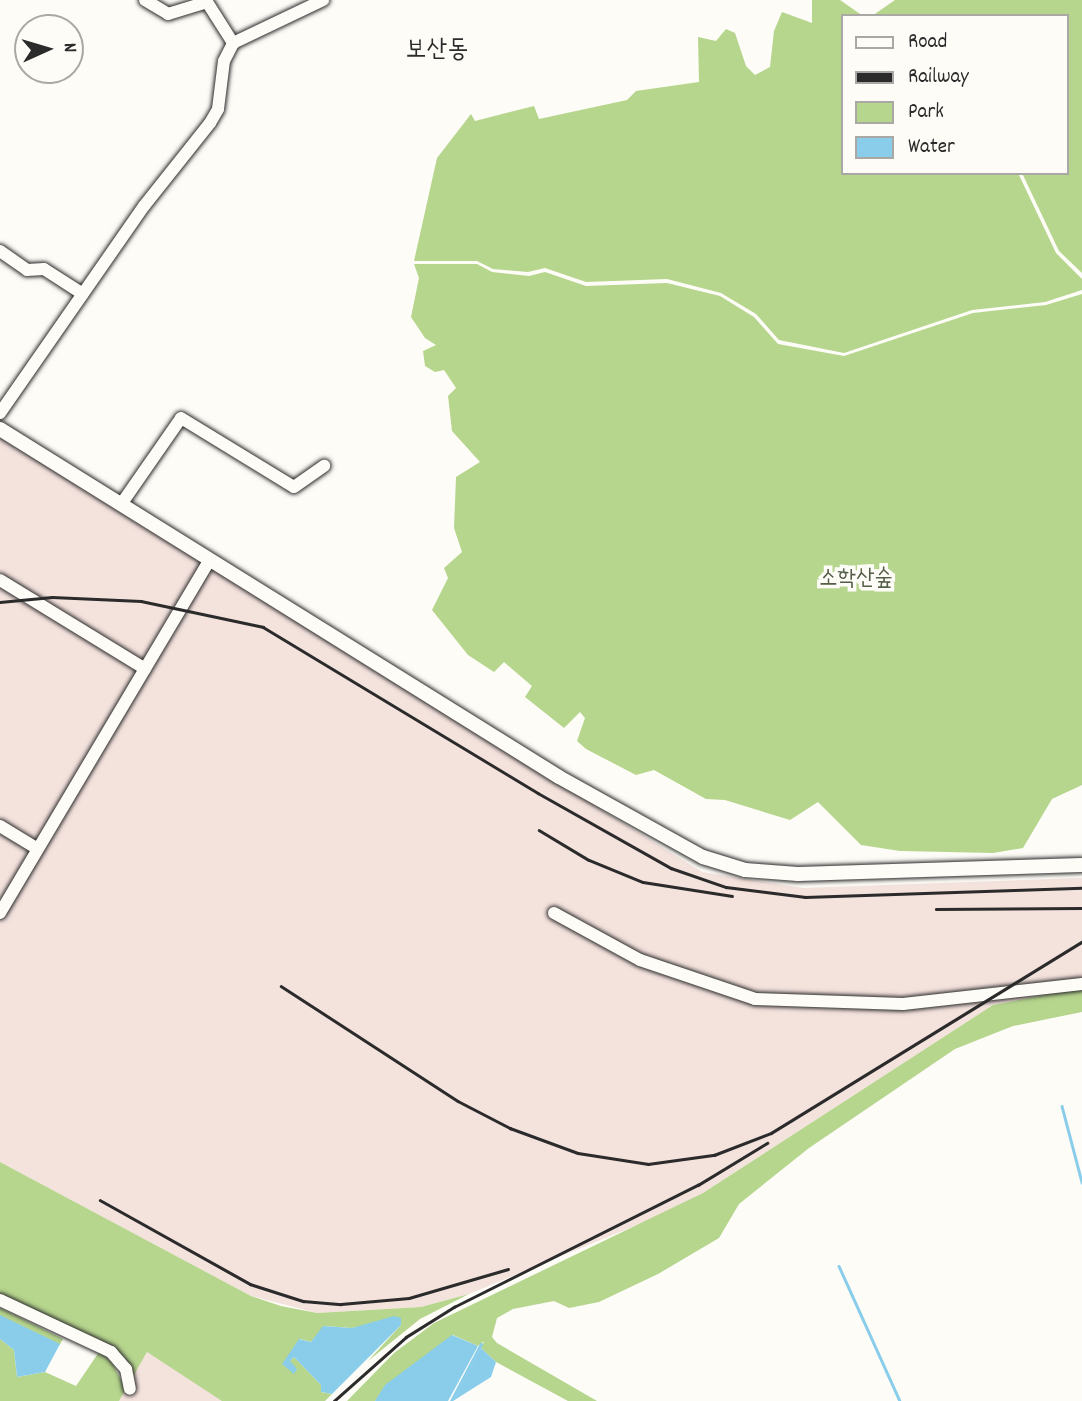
<!DOCTYPE html>
<meta charset="utf-8">
<style>
body{margin:0}
#map{position:relative;width:1082px;height:1401px;overflow:hidden;background:#fdfcf7;font-family:Dekko,"Poor Story",sans-serif}
div>[style]{position:absolute}
[style*='--x']{left:calc(var(--x)*1px);top:calc(var(--y)*1px);width:calc(var(--w)*1px);rotate:calc(var(--a)*1deg)}
.built>*{inset:0;background:#f4e2dd}
.green>*{inset:0;background:#b6d58d;transform-origin:0 0}
.water>*{inset:0;background:#89cdeb}
.stream>*{height:2.5px;margin:-1.25px;padding:0 1.25px;transform-origin:1.25px;border-radius:1.25px;background:#89cdeb}
.roads{filter:drop-shadow(0 0 2px #2b2b2b) drop-shadow(0 0 2px #2b2b2b)}
.minor>*{height:12px;margin:-6px;padding:0 6px;transform-origin:6px;border-radius:6px;background:#fdfcf7}
.tertiary>*{height:14px;margin:-7px;padding:0 7px;transform-origin:7px;border-radius:7px;background:#fdfcf7}
.rail>*{height:2.5px;margin:-1.25px;padding:0 1.25px;transform-origin:1.25px;border-radius:1.25px;background:#2b2b2b}
span{translate:-50% -50%;white-space:nowrap;text-align:center;line-height:1.15;-webkit-text-stroke:7px #fdfcf7;paint-order:stroke}
.park-label{font-size:23px;color:#555e48}
.quarter-label{font-size:26px;color:#2b2b2b}
.legend{position:absolute;left:841px;top:14px;width:228px;height:161px;box-sizing:border-box;background:#fdfcf7;border:2px solid #a9a8a5;margin:0;padding:9px 12px;list-style:none;font-size:21px;color:#2b2b2b}
.legend li{display:flex;align-items:center;gap:14px;height:35px}
.legend b{width:35px;border:2px solid #a9a8a5}
.north{position:absolute;left:14px;top:14px;width:70px;height:70px;box-sizing:border-box;background:#fdfcf7;border:2px solid #a9a8a5;border-radius:50%;rotate:86deg;font-size:19px;font-weight:700;line-height:28px;text-align:center;color:#2b2b2b}
.north::after{content:'';display:block;margin:auto;width:24px;height:32px;background:#2b2b2b;clip-path:polygon(50% 0,100% 100%,50% 72%,0 100%)}
</style>
<div id="map">
<div class="built">
<i style="clip-path:polygon(0 437px,702px 872px,803px 888px,1082px 878px,1082px 988px,993px 1005px,703px 1193px,659px 1216px,469px 1294px,421px 1307px,317px 1313px,251px 1296px,0 1162px)"></i>
<i style="clip-path:polygon(147px 1352px,223px 1399px,222px 1401px,119px 1401px)"></i>
</div>
<div class="green">
<i style="clip-path:polygon(812px 0,840px 0,863px 16px,842px 16px,842px 173px,1018px 173px,1056px 253px,1082px 279px,1082px 290px,1045px 302px,972px 310px,844px 353px,779px 340px,756px 314px,721px 293px,667px 279px,586px 282px,545px 268px,528px 272px,493px 269px,477px 261px,414px 261px,437px 158px,471px 114px,475px 121px,534px 106px,539px 119px,627px 100px,636px 91px,699px 82px,698px 37px,716px 41px,726px 29px,735px 33px,746px 66px,755px 75px,770px 67px,774px 31px,782px 12px,812px 23px)"></i>
<i style="clip-path:polygon(895px 0,1082px 0,1082px 273px,1059px 251px,1022px 173px,1066px 173px,1066px 16px,872px 16px)"></i>
<i style="clip-path:polygon(414px 264px,477px 264px,492px 272px,529px 276px,545px 272px,586px 286px,667px 283px,720px 296px,754px 317px,778px 344px,844px 356px,973px 313px,1046px 305px,1082px 294px,1082px 785px,1052px 799px,1023px 848px,993px 853px,900px 851px,861px 845px,818px 802px,790px 820px,725px 800px,706px 799px,654px 770px,636px 775px,586px 749px,577px 741px,585px 718px,580px 712px,564px 728px,525px 697px,532px 686px,504px 662px,494px 672px,468px 655px,432px 610px,448px 578px,444px 568px,462px 552px,454px 528px,456px 477px,480px 462px,452px 431px,448px 396px,456px 388px,444px 370px,435px 372px,425px 366px,423px 351px,436px 345px,425px 338px,411px 317px,419px 278px)"></i>
<i style="clip-path:polygon(1082px 988px,1082px 1012px,1013px 1026px,955px 1049px,809px 1148px,739px 1204px,719px 1238px,658px 1274px,599px 1302px,569px 1308px,554px 1301px,513px 1309px,497px 1318px,492px 1337px,497px 1343px,597px 1401px,568px 1401px,496px 1362px,481px 1348px,484px 1341px,478px 1346px,453px 1335px,375px 1401px,347px 1401px,394px 1353px,434px 1323px,703px 1193px,993px 1005px)"></i>
<i style="clip-path:polygon(0 1162px,251px 1296px,281px 1306px,317px 1313px,421px 1307px,469px 1294px,420px 1319px,368px 1361px,401px 1325px,400px 1318px,352px 1328px,324px 1326px,311px 1342px,300px 1339px,290px 1361px,294px 1357px,321px 1385px,321px 1392px,332px 1394px,325px 1401px,222px 1401px,147px 1352px,134px 1375px,125px 1358px,113px 1350px,0 1295px)"></i>
<i style="left:0;top:1308px;width:70px;height:7px;rotate:26deg"></i>
<i style="clip-path:polygon(0 1339px,14px 1350px,17px 1377px,45px 1372px,76px 1386px,99px 1352px,111px 1361px,126px 1389px,119px 1401px,0 1401px)"></i>
</div>
<div class="water">
<i style="clip-path:polygon(0 1315px,60px 1344px,45px 1372px,17px 1377px,14px 1350px,0 1339px)"></i>
<i style="clip-path:polygon(394px 1316px,401px 1318px,401px 1325px,332px 1394px,321px 1392px,321px 1385px,294px 1357px,290px 1361px,297px 1369px,294px 1374px,282px 1364px,299px 1339px,311px 1342px,323px 1326px,352px 1328px)"></i>
<i style="clip-path:polygon(452px 1335px,478px 1346px,448px 1401px,375px 1401px,385px 1385px)"></i>
<i style="clip-path:polygon(481px 1348px,496px 1362px,491px 1377px,453px 1401px)"></i>
</div>
<div class="stream">
<i style="--x:1062;--y:1106;--w:79;--a:75.3"></i>
<i style="--x:839;--y:1266;--w:148;--a:65.7"></i>
<i style="--x:451;--y:1401;--w:64;--a:-62.2"></i>
</div>
<div class="roads">
<div class="minor">
<i style="--x:145;--y:0;--w:27;--a:31"></i>
<i style="--x:168;--y:14;--w:41;--a:-17.1"></i>
<i style="--x:207;--y:2;--w:49;--a:57.6"></i>
<i style="--x:0;--y:251;--w:33;--a:35"></i>
<i style="--x:27;--y:270;--w:17;--a:-3"></i>
<i style="--x:44;--y:269;--w:46;--a:32.7"></i>
<i style="--x:0;--y:413;--w:252;--a:-55.2"></i>
<i style="--x:144;--y:206;--w:106;--a:-51.5"></i>
<i style="--x:210;--y:123;--w:16;--a:-60"></i>
<i style="--x:218;--y:109;--w:48;--a:-82.9"></i>
<i style="--x:224;--y:61;--w:20;--a:-63"></i>
<i style="--x:233;--y:43;--w:100;--a:-25.5"></i>
<i style="--x:122;--y:503;--w:103;--a:-55.2"></i>
<i style="--x:181;--y:418;--w:132;--a:31.4"></i>
<i style="--x:294;--y:487;--w:37;--a:-35"></i>
<i style="--x:0;--y:580;--w:170;--a:31.5"></i>
<i style="--x:0;--y:826;--w:44;--a:31.2"></i>
<i style="--x:0;--y:913;--w:411;--a:-59.3"></i>
<i style="--x:554;--y:913;--w:98;--a:28.7"></i>
<i style="--x:640;--y:960;--w:121;--a:18.7"></i>
<i style="--x:755;--y:999;--w:148;--a:1.9"></i>
<i style="--x:903;--y:1004;--w:180;--a:-6.4"></i>
<i style="--x:0;--y:1300;--w:123;--a:25.1"></i>
<i style="--x:111;--y:1352;--w:23;--a:49"></i>
<i style="--x:126;--y:1369;--w:20;--a:79"></i>
</div>
<div class="tertiary">
<i style="--x:0;--y:429;--w:658;--a:31.9"></i>
<i style="--x:559;--y:777;--w:165;--a:29.1"></i>
<i style="--x:703;--y:857;--w:44;--a:17.2"></i>
<i style="--x:745;--y:870;--w:53;--a:4.3"></i>
<i style="--x:798;--y:874;--w:284;--a:-1.8"></i>
</div>
</div>
<div class="rail">
<i style="--x:0;--y:602;--w:52;--a:-5.5"></i>
<i style="--x:52;--y:597;--w:89;--a:2.6"></i>
<i style="--x:141;--y:601;--w:125;--a:12"></i>
<i style="--x:263;--y:627;--w:321;--a:31.1"></i>
<i style="--x:538;--y:793;--w:153;--a:29.4"></i>
<i style="--x:671;--y:868;--w:58;--a:19.1"></i>
<i style="--x:726;--y:887;--w:80;--a:7.2"></i>
<i style="--x:805;--y:897;--w:277;--a:-1.9"></i>
<i style="--x:539;--y:830;--w:58;--a:31"></i>
<i style="--x:589;--y:860;--w:58;--a:22.2"></i>
<i style="--x:643;--y:882;--w:90;--a:8.9"></i>
<i style="--x:936;--y:909;--w:146;--a:-0.4"></i>
<i style="--x:281;--y:986;--w:211;--a:33"></i>
<i style="--x:458;--y:1101;--w:59;--a:27.4"></i>
<i style="--x:510;--y:1128;--w:72;--a:20.2"></i>
<i style="--x:578;--y:1153;--w:71;--a:8.9"></i>
<i style="--x:648;--y:1164;--w:67;--a:-7.8"></i>
<i style="--x:714;--y:1155;--w:61;--a:-21.1"></i>
<i style="--x:771;--y:1133;--w:365;--a:-31.6"></i>
<i style="--x:100;--y:1200;--w:172;--a:29.2"></i>
<i style="--x:250;--y:1284;--w:56;--a:17.8"></i>
<i style="--x:303;--y:1301;--w:38;--a:5"></i>
<i style="--x:341;--y:1304;--w:68;--a:-5"></i>
<i style="--x:409;--y:1298;--w:103;--a:-16.3"></i>
<i style="--x:334;--y:1401;--w:96;--a:-41.6"></i>
<i style="--x:406;--y:1337;--w:57;--a:-32"></i>
<i style="--x:454;--y:1307;--w:273;--a:-26.6"></i>
<i style="--x:698;--y:1185;--w:81;--a:-31.3"></i>
</div>
<div class="park-label">
<span style="left:856px;top:580px">소학산숲</span>
</div>
<div class="quarter-label">
<span style="left:437px;top:51px">보산동</span>
</div>
<ul class="legend">
<li><b style="height:9px;background:#fdfcf7"></b>Road</li>
<li><b style="height:9px;background:#2b2b2b"></b>Railway</li>
<li><b style="height:19px;background:#b6d58d"></b>Park</li>
<li><b style="height:19px;background:#89cdeb"></b>Water</li>
</ul>
<div class="north">N</div>
</div>
